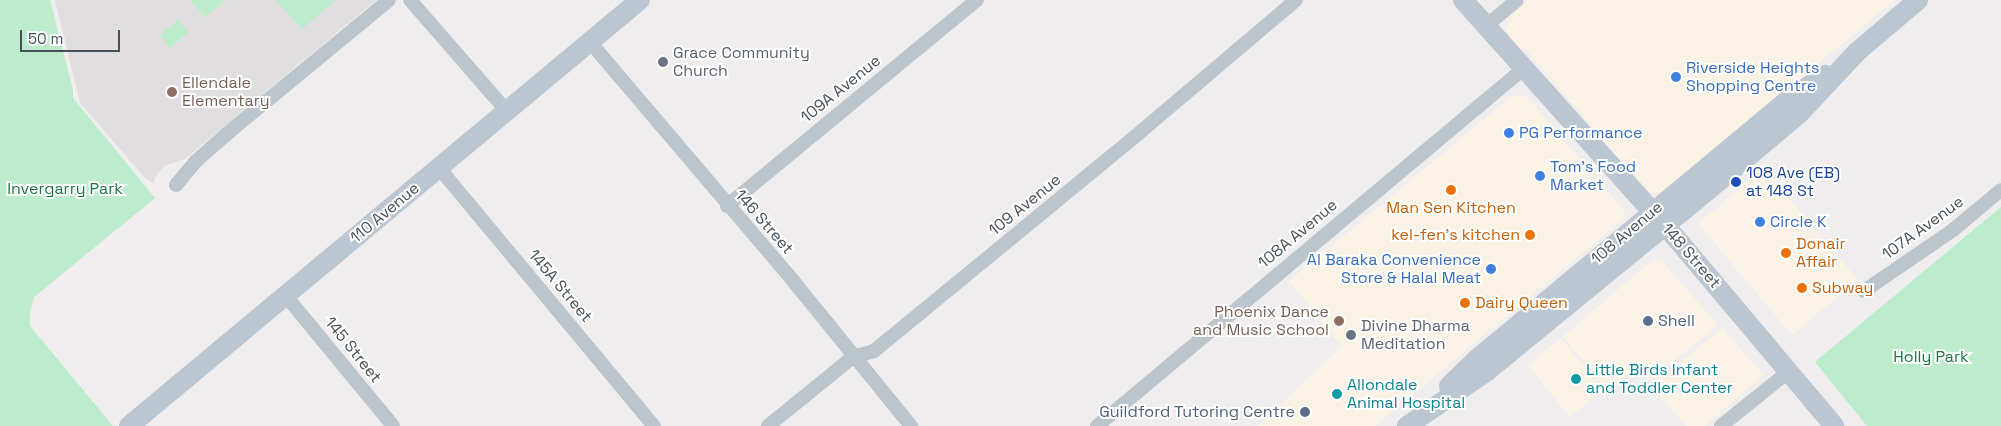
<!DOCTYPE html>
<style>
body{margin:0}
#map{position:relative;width:2001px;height:426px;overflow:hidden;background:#efeded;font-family:"Space Grotesk",sans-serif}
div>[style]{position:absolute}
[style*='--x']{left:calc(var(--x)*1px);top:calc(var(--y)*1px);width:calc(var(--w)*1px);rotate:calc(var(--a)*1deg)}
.commercial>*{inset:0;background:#faf3e5;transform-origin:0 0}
.education>*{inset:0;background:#e0dede}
.green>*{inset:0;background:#bceccc;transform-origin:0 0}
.street>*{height:14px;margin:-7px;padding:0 7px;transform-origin:7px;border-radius:7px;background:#bbc5cb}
.secondary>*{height:20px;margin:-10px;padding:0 10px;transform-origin:10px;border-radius:10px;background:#bbc6d0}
.dots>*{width:14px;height:14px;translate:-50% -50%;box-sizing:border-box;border:2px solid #fff;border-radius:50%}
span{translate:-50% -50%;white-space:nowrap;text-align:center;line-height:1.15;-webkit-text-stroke:4px #fff;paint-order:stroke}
.worship-label{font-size:16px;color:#5b616d}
.left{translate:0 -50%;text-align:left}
.shop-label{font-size:16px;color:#366cbe}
.right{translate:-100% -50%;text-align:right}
.education-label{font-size:16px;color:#785e54}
.street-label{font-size:16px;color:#465159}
.transit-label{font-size:16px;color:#164399}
.park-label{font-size:16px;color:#1b7643}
.food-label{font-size:16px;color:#c56008}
.service-label{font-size:16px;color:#4e5e75}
.culture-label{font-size:16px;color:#0d838f}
.scale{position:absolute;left:20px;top:30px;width:100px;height:22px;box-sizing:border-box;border:2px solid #465159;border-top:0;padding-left:6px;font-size:15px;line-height:18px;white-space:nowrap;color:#465159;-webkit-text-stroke:4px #fff;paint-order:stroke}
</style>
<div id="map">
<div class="commercial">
<i style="clip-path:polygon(1529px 0,1895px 0,1661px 193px,1655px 194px,1647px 190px,1529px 53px,1518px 48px,1510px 38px,1506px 29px,1509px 18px)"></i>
<i style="clip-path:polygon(1512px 96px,1526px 96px,1624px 210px,1622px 220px,1375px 426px,1258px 426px,1342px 346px,1289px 281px)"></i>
<i style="left:1764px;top:168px;width:146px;height:86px;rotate:50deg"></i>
<i style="clip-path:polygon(1653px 260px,1662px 261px,1718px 325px,1650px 381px,1637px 367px,1608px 391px,1563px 336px)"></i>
<i style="clip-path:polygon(1723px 328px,1763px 375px,1705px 426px,1686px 426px,1651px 386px)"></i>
<i style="left:1561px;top:338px;width:67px;height:43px;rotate:51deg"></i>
</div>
<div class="education">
<i style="clip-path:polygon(55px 0,376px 0,185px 159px,164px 166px,155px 177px,154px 183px,146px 179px,80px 103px)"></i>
</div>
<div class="green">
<i style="clip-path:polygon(0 0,50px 0,73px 90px,73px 98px,155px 198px,34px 297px,30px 312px,30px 326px,113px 426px,0 426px)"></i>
<i style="clip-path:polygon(192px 0,226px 0,205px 17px,190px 1px)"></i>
<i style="clip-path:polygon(275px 0,336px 0,302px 29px)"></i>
<i style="left:178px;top:20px;width:16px;height:24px;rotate:50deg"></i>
<i style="clip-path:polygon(2001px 207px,2001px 426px,1867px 426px,1815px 362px)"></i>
</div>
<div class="street">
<i style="--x:410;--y:0;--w:147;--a:48.9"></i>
<i style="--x:1486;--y:26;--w:40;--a:-40"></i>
<i style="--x:590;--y:42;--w:315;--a:49.6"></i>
<i style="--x:794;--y:282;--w:186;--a:50.9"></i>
<i style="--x:439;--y:168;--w:336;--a:50.2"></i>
<i style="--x:176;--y:185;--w:30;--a:-50"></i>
<i style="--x:195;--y:162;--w:45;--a:-41.4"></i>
<i style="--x:229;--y:132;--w:207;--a:-39.5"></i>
<i style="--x:727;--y:206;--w:324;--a:-39.5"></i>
<i style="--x:1864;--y:291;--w:108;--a:-34.4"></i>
<i style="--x:1953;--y:230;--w:62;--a:-39.8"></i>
<i style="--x:286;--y:296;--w:168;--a:50.5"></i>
<i style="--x:768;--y:426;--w:109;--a:-39.1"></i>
<i style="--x:853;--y:357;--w:22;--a:-16"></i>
<i style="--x:874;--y:351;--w:342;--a:-39.4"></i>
<i style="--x:1138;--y:134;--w:207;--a:-40.3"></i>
<i style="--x:1097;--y:426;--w:556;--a:-39.96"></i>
<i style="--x:1721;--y:426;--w:86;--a:-38.9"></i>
</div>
<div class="secondary">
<i style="--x:1463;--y:0;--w:327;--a:48.2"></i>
<i style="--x:1681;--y:244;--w:238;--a:49.9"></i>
<i style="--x:1449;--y:386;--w:39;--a:-44"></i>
<i style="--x:1477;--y:359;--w:405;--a:-39.8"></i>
<i style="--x:1788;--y:100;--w:45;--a:-34"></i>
<i style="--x:129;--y:426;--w:665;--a:-39.82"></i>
<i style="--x:1407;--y:426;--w:96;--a:-34.4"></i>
<i style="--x:1486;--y:372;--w:254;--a:-39.3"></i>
<i style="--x:1683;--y:211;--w:151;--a:-39.9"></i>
<i style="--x:1799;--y:114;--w:85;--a:-46.9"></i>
<i style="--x:1857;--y:52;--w:80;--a:-40.4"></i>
</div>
<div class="dots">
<i style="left:663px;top:62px;background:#6b7280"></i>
<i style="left:1676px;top:77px;background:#3f7fe0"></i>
<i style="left:172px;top:92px;background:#8d6e63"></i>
<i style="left:1509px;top:133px;background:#3f7fe0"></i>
<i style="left:1540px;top:176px;background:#3f7fe0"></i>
<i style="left:1736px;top:182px;background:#1a4fb4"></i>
<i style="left:1451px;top:190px;background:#e8710a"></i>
<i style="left:1760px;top:222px;background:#3f7fe0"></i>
<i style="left:1530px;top:235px;background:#e8710a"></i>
<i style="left:1786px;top:253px;background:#e8710a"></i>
<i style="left:1491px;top:269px;background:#3f7fe0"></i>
<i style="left:1802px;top:288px;background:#e8710a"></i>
<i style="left:1465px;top:303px;background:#e8710a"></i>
<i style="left:1339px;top:321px;background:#8d6e63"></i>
<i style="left:1648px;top:321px;background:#5c6f8a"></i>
<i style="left:1351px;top:335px;background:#6b7280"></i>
<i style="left:1576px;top:379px;background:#0f9aa8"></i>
<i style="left:1337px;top:394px;background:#0f9aa8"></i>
<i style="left:1305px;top:412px;background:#5c6f8a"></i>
</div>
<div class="worship-label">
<span class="left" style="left:673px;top:62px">Grace Community<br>Church</span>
<span class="left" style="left:1361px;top:335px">Divine Dharma<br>Meditation</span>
</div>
<div class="shop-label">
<span class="left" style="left:1686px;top:77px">Riverside Heights<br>Shopping Centre</span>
<span class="left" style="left:1519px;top:133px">PG Performance</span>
<span class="left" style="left:1550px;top:176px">Tom's Food<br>Market</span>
<span class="left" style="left:1770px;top:222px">Circle K</span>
<span class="right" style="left:1481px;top:269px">Al Baraka Convenience<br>Store &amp; Halal Meat</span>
</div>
<div class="education-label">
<span class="left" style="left:182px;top:92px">Ellendale<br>Elementary</span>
<span class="right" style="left:1329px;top:321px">Phoenix Dance<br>and Music School</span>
</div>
<div class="street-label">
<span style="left:841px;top:89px;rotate:-39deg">109A Avenue</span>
<span style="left:1025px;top:205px;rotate:-39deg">109 Avenue</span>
<span style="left:385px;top:213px;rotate:-40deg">110 Avenue</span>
<span style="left:764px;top:222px;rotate:49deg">146 Street</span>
<span style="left:1923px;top:228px;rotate:-36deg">107A Avenue</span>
<span style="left:1627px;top:233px;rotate:-40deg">108 Avenue</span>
<span style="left:1298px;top:234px;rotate:-40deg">108A Avenue</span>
<span style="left:1691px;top:256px;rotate:49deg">148 Street</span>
<span style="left:560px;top:286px;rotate:50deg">145A Street</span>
<span style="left:353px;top:350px;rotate:51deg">145 Street</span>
</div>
<div class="transit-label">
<span class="left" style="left:1746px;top:182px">108 Ave (EB)<br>at 148 St</span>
</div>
<div class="park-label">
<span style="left:65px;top:189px">Invergarry Park</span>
<span style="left:1931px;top:357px">Holly Park</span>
</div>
<div class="food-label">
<span style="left:1451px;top:208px">Man Sen Kitchen</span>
<span class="right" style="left:1520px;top:235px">kel-fen's kitchen</span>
<span class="left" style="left:1796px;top:253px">Donair<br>Affair</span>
<span class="left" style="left:1812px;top:288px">Subway</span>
<span class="left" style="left:1475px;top:303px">Dairy Queen</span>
</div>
<div class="service-label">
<span class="left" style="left:1658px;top:321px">Shell</span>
<span class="right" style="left:1295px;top:412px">Guildford Tutoring Centre</span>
</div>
<div class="culture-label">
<span class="left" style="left:1586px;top:379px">Little Birds Infant<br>and Toddler Center</span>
<span class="left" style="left:1347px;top:394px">Allondale<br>Animal Hospital</span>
</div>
<div class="scale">50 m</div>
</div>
